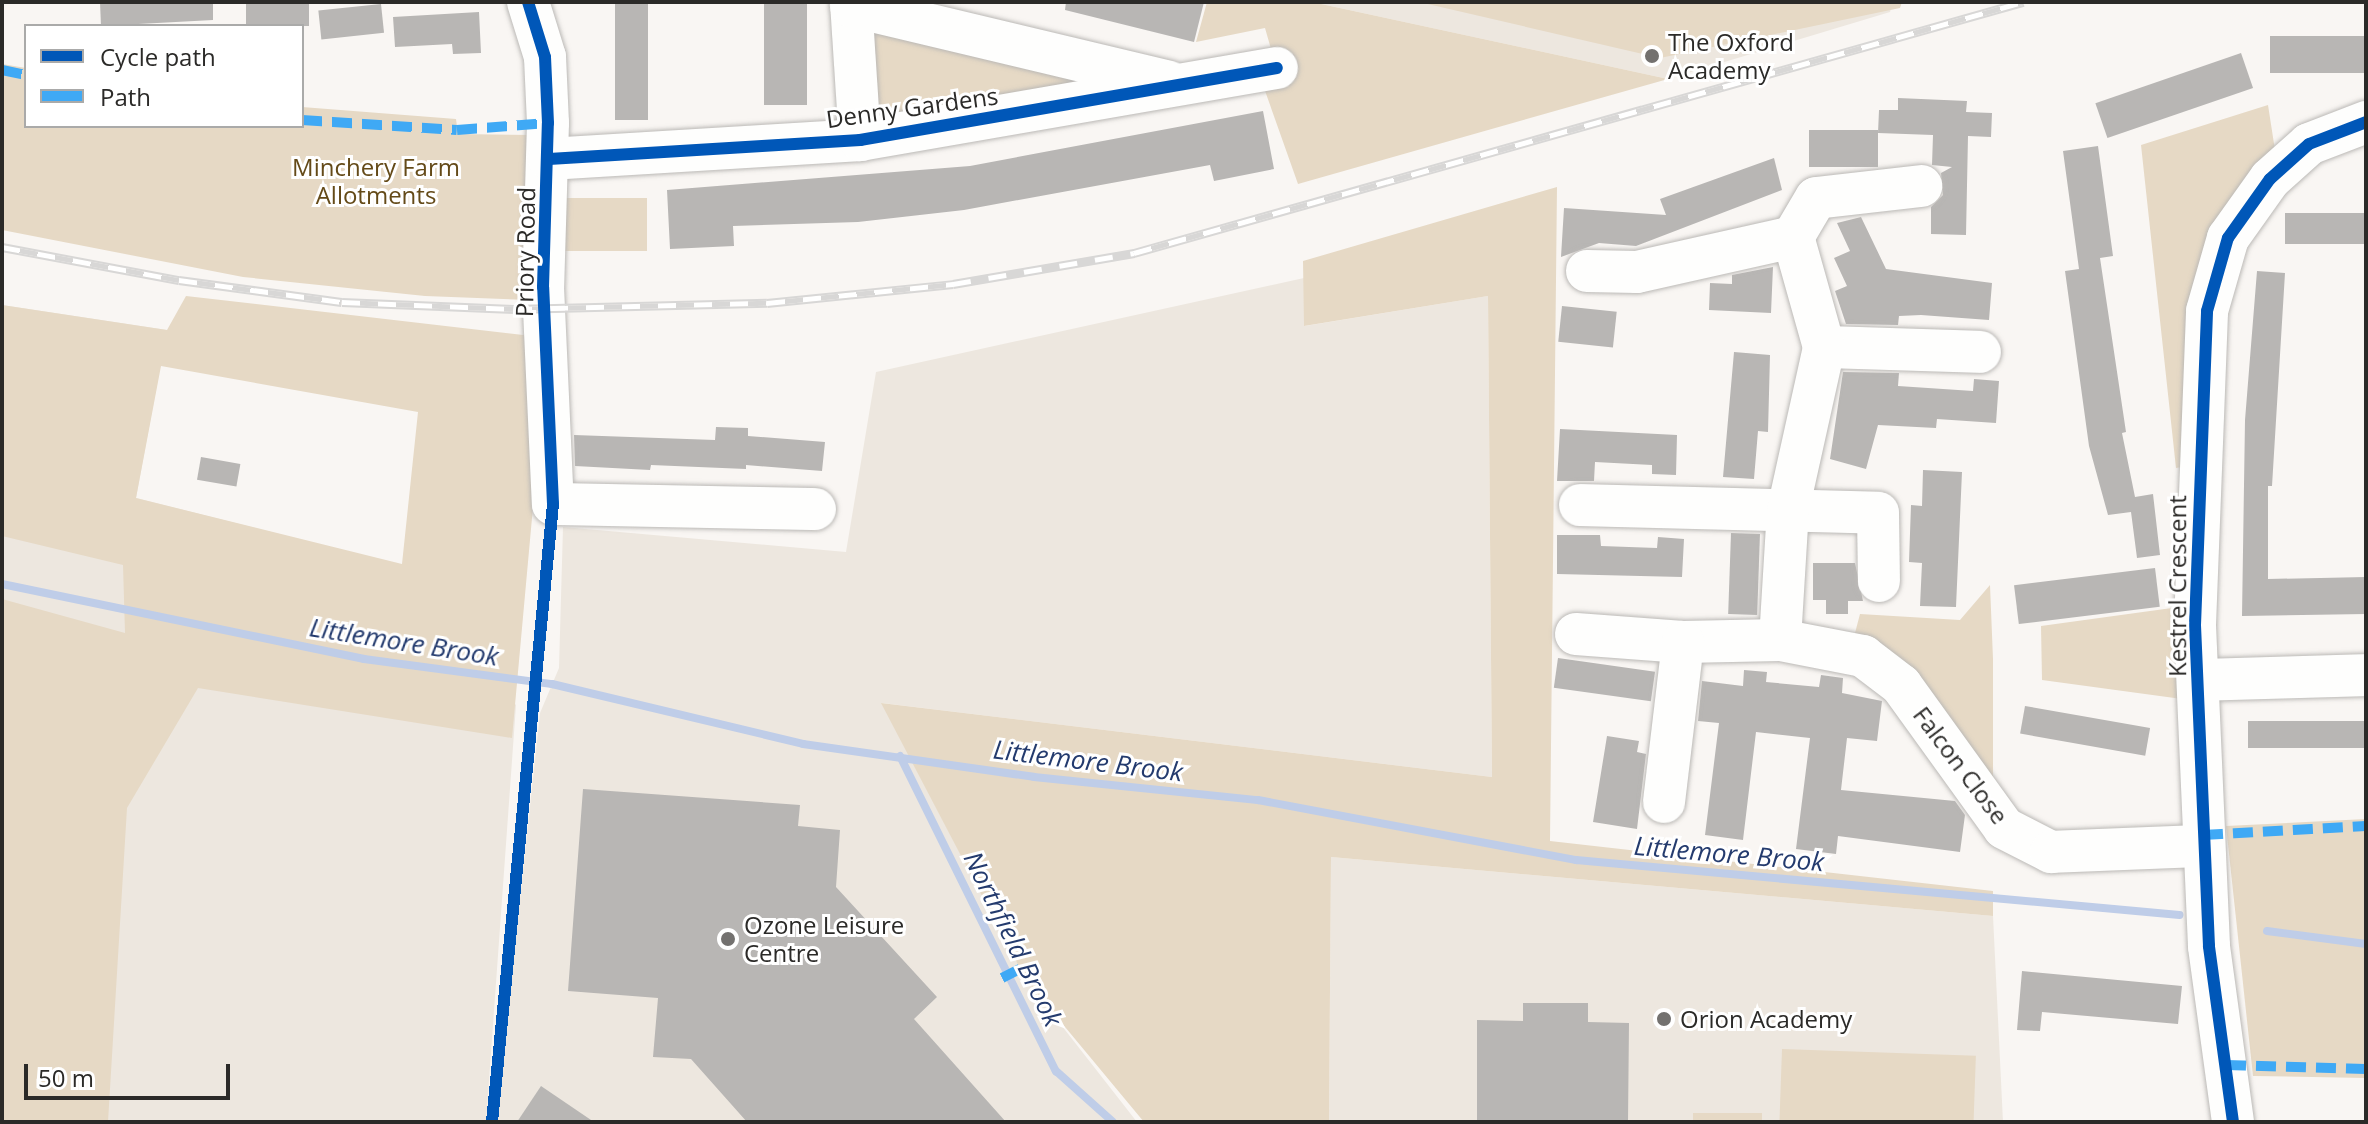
<!DOCTYPE html>
<style>
body{margin:0}
#map{position:relative;width:2368px;height:1124px;overflow:hidden;background:#f9f6f3;font-family:"Open Sans",sans-serif}
div>[style]{position:absolute}
[style*='--x']{left:calc(var(--x)*1px);top:calc(var(--y)*1px);width:calc(var(--w)*1px);rotate:calc(var(--a)*1deg)}
.built>*{inset:0;background:#ede7df}
.green>*{inset:0;background:#e6d9c5;transform-origin:0 0}
.stream>*{height:8px;margin:-4px;padding:0 4px;transform-origin:4px;border-radius:4px;background:#bfcde8}
.building>*{inset:0;background:#b8b6b4;transform-origin:0 0}
.roads{filter:drop-shadow(0 0 2px #bbb9b6) drop-shadow(0 0 2px #bbb9b6)}
.minor>*{height:42px;margin:-21px;padding:0 21px;transform-origin:21px;border-radius:21px;background:#fefefd}
.rail>*{height:9px;margin-top:-4.5px;transform-origin:0;background:repeating-linear-gradient(90deg,#fff 0 18px,#d8d7d6 0 36px);box-sizing:border-box;border-block:2px solid #d8d7d6}
.quiet>*{height:10px;margin-top:-5px;transform-origin:0;background:repeating-linear-gradient(90deg,#3fa9f5 0 20px,transparent 0 30px)}
.cycleway>*{height:12px;margin:-6px;padding:0 6px;transform-origin:6px;border-radius:6px;background:#0057b8}
.dots>*{width:22px;height:22px;translate:-50% -50%;box-sizing:border-box;border:4px solid #fff;border-radius:50%}
span{translate:-50% -50%;white-space:nowrap;text-align:center;line-height:1.15;-webkit-text-stroke:6px #fff;paint-order:stroke}
.poi-label{font-size:24px;color:#2b2a28}
.left{translate:0 -50%;text-align:left}
.street-label{font-size:24px;color:#2b2a28}
.park-label{font-size:24px;color:#644a18}
.water-label{font-size:26px;color:#243b6e;font-style:italic}
.frame{position:absolute;inset:0;border:4px solid #2b2a28;pointer-events:none}
.legend{position:absolute;left:24px;top:24px;width:280px;height:104px;box-sizing:border-box;background:#fff;border:2px solid #aaaaa9;margin:0;padding:10px 14px;list-style:none;font-size:24px;color:#2b2a28}
.legend li{display:flex;align-items:center;gap:16px;height:40px}
.legend b{width:40px;border:2px solid #aaaaa9}
.scale{position:absolute;left:24px;top:1064px;width:206px;height:36px;box-sizing:border-box;border:4px solid #2b2a28;border-top:0;padding-left:10px;font-size:24px;line-height:28px;white-space:nowrap;color:#2b2a28;-webkit-text-stroke:6px #fff;paint-order:stroke}
</style>
<div id="map">
<div class="built">
<i style="clip-path:polygon(1312px 2px,1893px 2px,1890px 12px,1668px 79px)"></i>
<i style="clip-path:polygon(1304px 278px,1305px 326px,1488px 296px,1492px 777px,882px 703px,1026px 980px,1137px 1122px,496px 1122px,540px 713px,559px 668px,563px 527px,846px 552px,876px 372px)"></i>
<i style="clip-path:polygon(2px 305px,167px 330px,136px 498px,402px 565px,516px 705px,486px 1122px,2px 1122px)"></i>
<i style="clip-path:polygon(1331px 857px,1993px 916px,2003px 1122px,1329px 1122px)"></i>
</div>
<div class="green">
<i style="clip-path:polygon(1207px 2px,1312px 2px,1668px 79px,1298px 184px,1264px 88px,1281px 84px,1265px 28px,1196px 42px)"></i>
<i style="clip-path:polygon(1419px 2px,1902px 2px,1900px 8px,1660px 58px)"></i>
<i style="clip-path:polygon(865px 23px,1090px 81px,879px 122px)"></i>
<i style="clip-path:polygon(2px 64px,26px 68px,26px 126px,302px 126px,302px 107px,456px 119px,458px 134px,536px 135px,531px 300px,425px 296px,243px 277px,2px 230px)"></i>
<i style="clip-path:polygon(2268px 105px,2277px 163px,2226px 237px,2201px 464px,2176px 468px,2141px 145px)"></i>
<i style="clip-path:polygon(1557px 187px,1550px 841px,1993px 891px,1993px 916px,1331px 857px,1329px 1122px,1144px 1122px,1026px 980px,881px 703px,1492px 777px,1488px 296px,1304px 326px,1303px 261px)"></i>
<i style="left:562px;top:198px;width:85px;height:53px"></i>
<i style="clip-path:polygon(evenodd,186px 296px,532px 336px,533px 507px,512px 738px,198px 688px,127px 808px,108px 1122px,2px 1122px,2px 599px,125px 633px,123px 565px,2px 536px,2px 305px,167px 330px,186px 296px,161px 366px,418px 412px,402px 564px,136px 498px,161px 366px)"></i>
<i style="clip-path:polygon(1990px 585px,1993px 659px,1993px 798px,1926px 685px,1898px 656px,1855px 633px,1860px 614px,1960px 620px)"></i>
<i style="clip-path:polygon(2201px 604px,2204px 702px,2042px 680px,2041px 626px)"></i>
<i style="clip-path:polygon(2366px 819px,2366px 1078px,2253px 1076px,2226px 826px)"></i>
<i style="left:1782px;top:1049px;width:194px;height:73px;rotate:2deg"></i>
<i style="left:1693px;top:1113px;width:69px;height:9px"></i>
</div>
<div class="stream">
<i style="--x:2;--y:584;--w:370;--a:11.7"></i>
<i style="--x:364;--y:659;--w:190;--a:7.6"></i>
<i style="--x:552;--y:684;--w:258;--a:13.4"></i>
<i style="--x:803;--y:744;--w:233;--a:8.1"></i>
<i style="--x:1034;--y:777;--w:225;--a:5.9"></i>
<i style="--x:1258;--y:800;--w:324;--a:10.7"></i>
<i style="--x:1576;--y:860;--w:606;--a:5.2"></i>
<i style="--x:900;--y:756;--w:352;--a:63.7"></i>
<i style="--x:1056;--y:1071;--w:76;--a:41.8"></i>
<i style="--x:2267;--y:931;--w:100;--a:7.5"></i>
</div>
<div class="building">
<i style="clip-path:polygon(100px 2px,213px 2px,213px 20px,101px 26px)"></i>
<i style="left:246px;top:2px;width:63px;height:24px"></i>
<i style="left:615px;top:2px;width:33px;height:118px"></i>
<i style="left:764px;top:2px;width:43px;height:103px"></i>
<i style="clip-path:polygon(1066px 2px,1204px 2px,1194px 42px,1065px 10px)"></i>
<i style="left:381px;top:4px;width:29px;height:63px;rotate:84deg"></i>
<i style="clip-path:polygon(479px 12px,481px 53px,453px 54px,452px 44px,395px 47px,393px 17px)"></i>
<i style="left:2366px;top:36px;width:37px;height:96px;rotate:90deg"></i>
<i style="left:2241px;top:53px;width:37px;height:154px;rotate:71deg"></i>
<i style="clip-path:polygon(1898px 98px,1967px 101px,1966px 112px,1992px 113px,1991px 137px,1968px 136px,1966px 235px,1931px 234px,1931px 207px,1943px 195px,1941px 173px,1952px 167px,1932px 165px,1933px 135px,1878px 133px,1879px 110px,1898px 110px)"></i>
<i style="clip-path:polygon(1263px 111px,1274px 169px,1214px 181px,1210px 165px,964px 210px,858px 222px,733px 226px,734px 246px,670px 249px,667px 190px,970px 166px)"></i>
<i style="left:1809px;top:130px;width:69px;height:37px"></i>
<i style="clip-path:polygon(2098px 146px,2113px 256px,2100px 258px,2126px 432px,2122px 433px,2135px 497px,2153px 494px,2160px 555px,2137px 558px,2131px 512px,2108px 515px,2089px 446px,2065px 271px,2079px 269px,2063px 151px)"></i>
<i style="clip-path:polygon(1774px 158px,1782px 190px,1636px 246px,1599px 243px,1561px 257px,1564px 208px,1666px 215px,1660px 199px)"></i>
<i style="left:2366px;top:213px;width:31px;height:81px;rotate:90deg"></i>
<i style="clip-path:polygon(1861px 217px,1886px 269px,1992px 283px,1989px 320px,1921px 315px,1899px 316px,1898px 325px,1846px 324px,1835px 291px,1847px 286px,1834px 258px,1850px 251px,1837px 223px)"></i>
<i style="clip-path:polygon(1773px 267px,1771px 313px,1709px 310px,1710px 283px,1732px 284px,1732px 275px)"></i>
<i style="clip-path:polygon(2257px 271px,2285px 273px,2272px 486px,2268px 486px,2268px 579px,2366px 577px,2366px 614px,2242px 616px,2245px 420px)"></i>
<i style="left:1562px;top:306px;width:55px;height:36px;rotate:6deg"></i>
<i style="clip-path:polygon(1734px 352px,1770px 355px,1768px 432px,1758px 431px,1754px 479px,1723px 477px)"></i>
<i style="clip-path:polygon(1843px 372px,1899px 373px,1898px 386px,1973px 391px,1974px 379px,1999px 381px,1996px 423px,1937px 419px,1936px 428px,1878px 425px,1866px 469px,1830px 459px)"></i>
<i style="clip-path:polygon(716px 427px,748px 428px,748px 436px,825px 442px,822px 471px,746px 465px,746px 469px,651px 465px,650px 470px,575px 466px,574px 435px,715px 440px)"></i>
<i style="clip-path:polygon(1560px 429px,1677px 435px,1676px 475px,1652px 474px,1652px 465px,1595px 462px,1594px 481px,1557px 481px)"></i>
<i style="left:201px;top:457px;width:40px;height:23px;rotate:10deg"></i>
<i style="clip-path:polygon(1923px 470px,1962px 472px,1956px 607px,1920px 606px,1922px 563px,1909px 562px,1911px 505px,1922px 506px)"></i>
<i style="left:1731px;top:533px;width:29px;height:81px;rotate:2deg"></i>
<i style="clip-path:polygon(1557px 535px,1600px 535px,1601px 546px,1657px 548px,1658px 537px,1684px 539px,1682px 577px,1557px 574px)"></i>
<i style="clip-path:polygon(1813px 563px,1855px 563px,1863px 601px,1848px 601px,1848px 614px,1826px 614px,1826px 600px,1813px 600px)"></i>
<i style="left:2155px;top:568px;width:39px;height:142px;rotate:83deg"></i>
<i style="left:1558px;top:658px;width:98px;height:30px;rotate:8deg"></i>
<i style="clip-path:polygon(1744px 670px,1767px 672px,1766px 682px,1819px 687px,1821px 675px,1843px 678px,1842px 693px,1882px 701px,1877px 741px,1847px 738px,1841px 790px,1955px 801px,1965px 815px,1960px 852px,1838px 836px,1836px 854px,1796px 849px,1810px 738px,1756px 732px,1743px 840px,1705px 835px,1719px 723px,1698px 721px,1702px 681px,1743px 686px)"></i>
<i style="left:2025px;top:706px;width:127px;height:28px;rotate:10deg"></i>
<i style="left:2366px;top:721px;width:27px;height:118px;rotate:90deg"></i>
<i style="clip-path:polygon(1607px 736px,1639px 741px,1637px 752px,1646px 754px,1637px 829px,1593px 822px)"></i>
<i style="clip-path:polygon(583px 789px,800px 805px,798px 826px,840px 830px,836px 887px,937px 997px,914px 1019px,1006px 1122px,747px 1122px,691px 1059px,653px 1057px,658px 998px,568px 991px)"></i>
<i style="clip-path:polygon(2022px 971px,2182px 986px,2178px 1024px,2042px 1012px,2040px 1031px,2017px 1030px)"></i>
<i style="clip-path:polygon(1523px 1003px,1588px 1003px,1588px 1022px,1629px 1023px,1628px 1122px,1477px 1122px,1477px 1020px,1523px 1021px)"></i>
<i style="clip-path:polygon(541px 1086px,594px 1122px,517px 1122px)"></i>
</div>
<div class="roads">
<div class="minor">
<i style="--x:528;--y:2;--w:58;--a:72.8"></i>
<i style="--x:545;--y:57;--w:66;--a:87.4"></i>
<i style="--x:548;--y:123;--w:164;--a:91.7"></i>
<i style="--x:543;--y:287;--w:217;--a:87.4"></i>
<i style="--x:553;--y:504;--w:262;--a:1.1"></i>
<i style="--x:851;--y:2;--w:138;--a:86.3"></i>
<i style="--x:851;--y:6;--w:327;--a:13.4"></i>
<i style="--x:549;--y:159;--w:312;--a:-3.5"></i>
<i style="--x:860;--y:140;--w:423;--a:-9.8"></i>
<i style="--x:1587;--y:271;--w:50;--a:1.1"></i>
<i style="--x:1637;--y:272;--w:160;--a:-12.6"></i>
<i style="--x:1793;--y:237;--w:45;--a:-59.5"></i>
<i style="--x:1816;--y:198;--w:106;--a:-6.5"></i>
<i style="--x:1824;--y:347;--w:156;--a:1.8"></i>
<i style="--x:1580;--y:505;--w:298;--a:1.5"></i>
<i style="--x:1878;--y:513;--w:68;--a:89.2"></i>
<i style="--x:1576;--y:634;--w:107;--a:4.3"></i>
<i style="--x:1683;--y:642;--w:97;--a:-1.2"></i>
<i style="--x:1780;--y:640;--w:85;--a:10.9"></i>
<i style="--x:1863;--y:656;--w:48;--a:37.3"></i>
<i style="--x:1901;--y:685;--w:176;--a:54.2"></i>
<i style="--x:2004;--y:828;--w:53;--a:27.1"></i>
<i style="--x:2051;--y:852;--w:152;--a:-2.3"></i>
<i style="--x:1780;--y:640;--w:130;--a:-86.5"></i>
<i style="--x:1788;--y:510;--w:167;--a:-77.5"></i>
<i style="--x:1824;--y:347;--w:114;--a:-105.7"></i>
<i style="--x:2199;--y:680;--w:167;--a:-1.7"></i>
<i style="--x:1664;--y:802;--w:161;--a:-83.2"></i>
<i style="--x:2233;--y:1122;--w:178;--a:-97.8"></i>
<i style="--x:2209;--y:946;--w:321;--a:-92.5"></i>
<i style="--x:2195;--y:625;--w:314;--a:-87.8"></i>
<i style="--x:2207;--y:311;--w:76;--a:-74"></i>
<i style="--x:2228;--y:238;--w:72;--a:-54.6"></i>
<i style="--x:2270;--y:179;--w:52;--a:-41.9"></i>
<i style="--x:2309;--y:144;--w:61;--a:-21.1"></i>
</div>
</div>
<div class="rail">
<i style="--x:2;--y:247;--w:180;--a:10.6"></i>
<i style="--x:179;--y:280;--w:164;--a:7.7"></i>
<i style="--x:342;--y:302;--w:172;--a:2.3"></i>
<i style="--x:514;--y:309;--w:253;--a:-1.4"></i>
<i style="--x:767;--y:303;--w:187;--a:-5.8"></i>
<i style="--x:953;--y:284;--w:184;--a:-9.7"></i>
<i style="--x:1134;--y:253;--w:924;--a:-15.77"></i>
</div>
<div class="quiet">
<i style="--x:2;--y:70;--w:25;--a:12"></i>
<i style="--x:302;--y:120;--w:155;--a:3.7"></i>
<i style="--x:457;--y:130;--w:91;--a:-4.4"></i>
<i style="--x:2203;--y:835;--w:163;--a:-3.2"></i>
<i style="--x:1002;--y:978;--w:25;--a:-27"></i>
<i style="--x:2226;--y:1065;--w:140;--a:1.6"></i>
</div>
<div class="cycleway">
<i style="--x:549;--y:159;--w:312;--a:-3.5"></i>
<i style="--x:860;--y:140;--w:423;--a:-9.8"></i>
<i style="--x:492;--y:1122;--w:621;--a:-84.36"></i>
<i style="--x:553;--y:504;--w:217;--a:-92.6"></i>
<i style="--x:543;--y:287;--w:164;--a:-88.3"></i>
<i style="--x:548;--y:123;--w:66;--a:-92.6"></i>
<i style="--x:545;--y:57;--w:58;--a:-107.2"></i>
<i style="--x:2233;--y:1122;--w:178;--a:-97.8"></i>
<i style="--x:2209;--y:946;--w:321;--a:-92.5"></i>
<i style="--x:2195;--y:625;--w:314;--a:-87.8"></i>
<i style="--x:2207;--y:311;--w:76;--a:-74"></i>
<i style="--x:2228;--y:238;--w:72;--a:-54.6"></i>
<i style="--x:2270;--y:179;--w:52;--a:-41.9"></i>
<i style="--x:2309;--y:144;--w:61;--a:-21.1"></i>
</div>
<div class="dots">
<i style="left:1652px;top:56px;background:#73716f"></i>
<i style="left:728px;top:939px;background:#73716f"></i>
<i style="left:1664px;top:1019px;background:#73716f"></i>
</div>
<div class="poi-label">
<span class="left" style="left:1668px;top:56px">The Oxford<br>Academy</span>
<span class="left" style="left:744px;top:939px">Ozone Leisure<br>Centre</span>
<span class="left" style="left:1680px;top:1019px">Orion Academy</span>
</div>
<div class="street-label">
<span style="left:912px;top:107px;rotate:-8deg">Denny Gardens</span>
<span style="left:525px;top:252px;rotate:-89deg">Priory Road</span>
<span style="left:2177px;top:586px;rotate:-90deg">Kestrel Crescent</span>
<span style="left:1961px;top:765px;rotate:53deg">Falcon Close</span>
</div>
<div class="park-label">
<span style="left:376px;top:181px">Minchery Farm<br>Allotments</span>
</div>
<div class="water-label">
<span style="left:404px;top:642px;rotate:9deg">Littlemore Brook</span>
<span style="left:1088px;top:761px;rotate:7deg">Littlemore Brook</span>
<span style="left:1729px;top:854px;rotate:5deg">Littlemore Brook</span>
<span style="left:1013px;top:939px;rotate:64deg">Northfield Brook</span>
</div>
<div class="frame"></div>
<ul class="legend">
<li><b style="height:10px;background:#0057b8"></b>Cycle path</li>
<li><b style="height:10px;background:#3fa9f5"></b>Path</li>
</ul>
<div class="scale">50 m</div>
</div>
